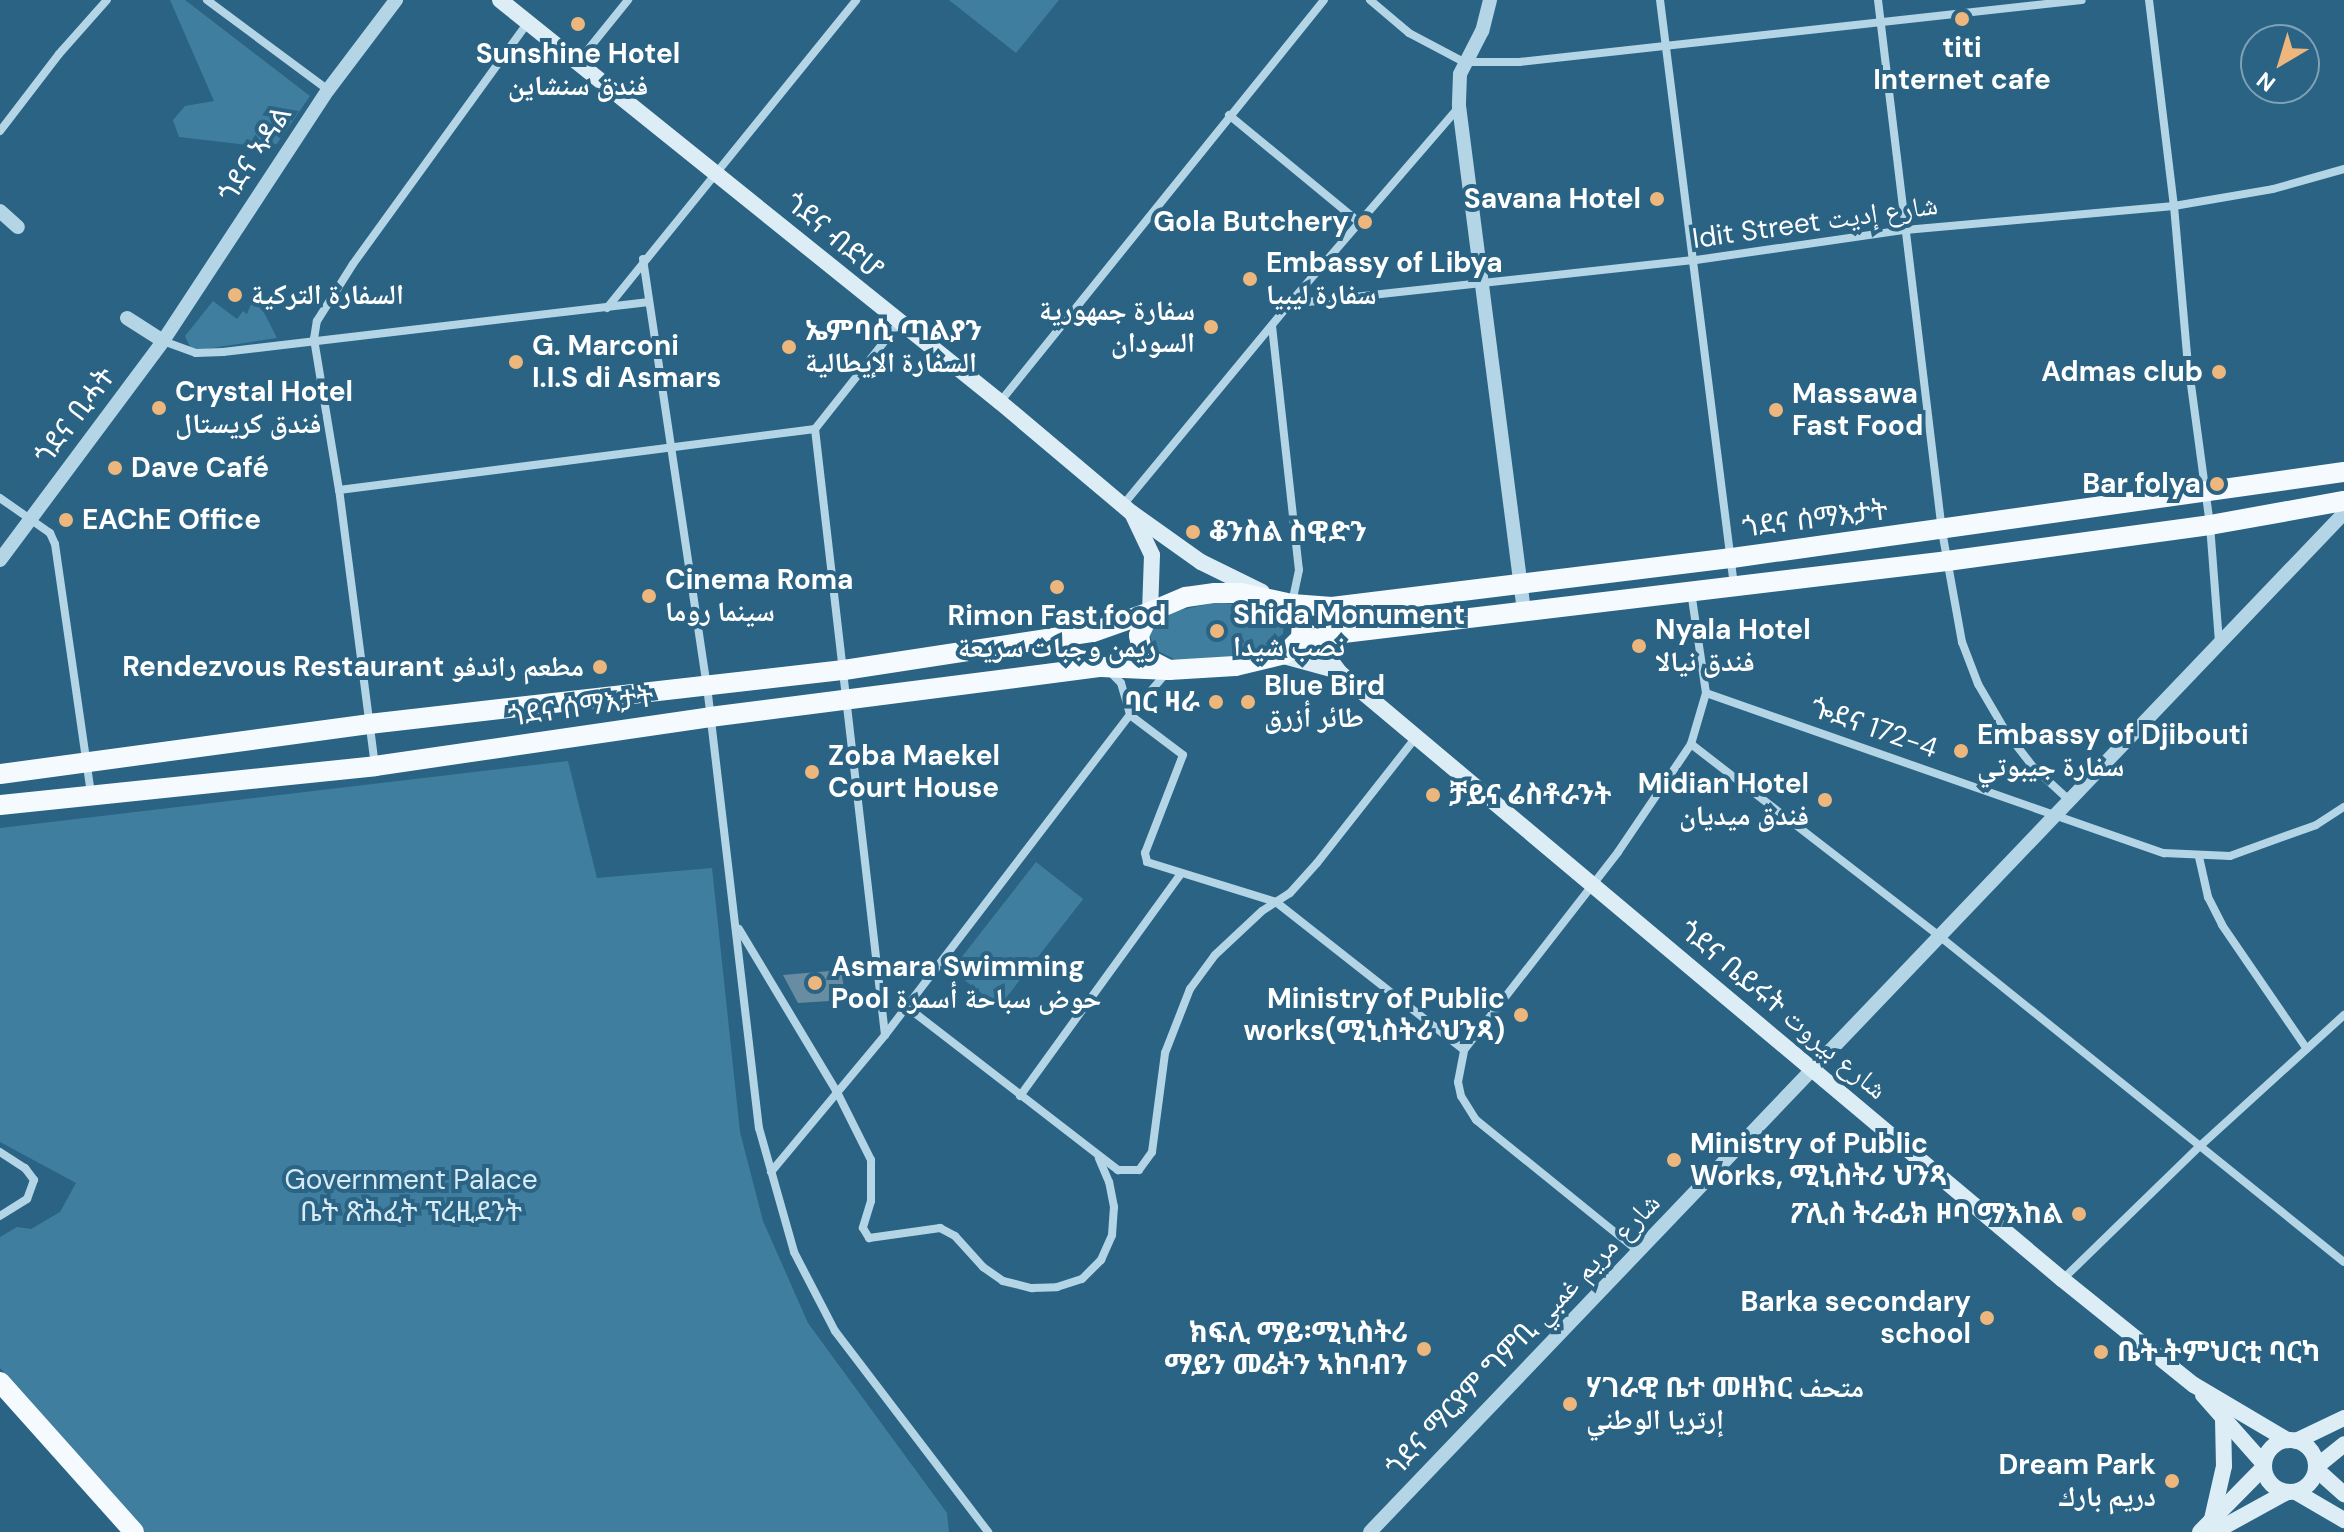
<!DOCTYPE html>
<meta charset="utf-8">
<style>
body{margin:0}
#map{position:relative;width:2344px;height:1532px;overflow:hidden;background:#2a6383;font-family:"DM Sans","Noto Naskh Arabic","Noto Sans Ethiopic",sans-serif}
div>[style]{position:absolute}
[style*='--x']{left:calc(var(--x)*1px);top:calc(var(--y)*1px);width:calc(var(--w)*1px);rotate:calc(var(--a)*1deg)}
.green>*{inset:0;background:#3f7e9f;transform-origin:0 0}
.water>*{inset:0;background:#688da2}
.minor>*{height:8px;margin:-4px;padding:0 4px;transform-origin:4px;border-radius:4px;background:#b4d5e6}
.tertiary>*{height:14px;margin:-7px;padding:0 7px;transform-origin:7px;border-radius:7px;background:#b4d5e6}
.secondary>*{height:16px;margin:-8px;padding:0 8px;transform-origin:8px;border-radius:8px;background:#ddedf6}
.secondary>.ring{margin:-8px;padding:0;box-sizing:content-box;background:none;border:16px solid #ddedf6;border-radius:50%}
.primary>*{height:20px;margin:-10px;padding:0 10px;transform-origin:10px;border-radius:10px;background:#f5fafe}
.dots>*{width:22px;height:22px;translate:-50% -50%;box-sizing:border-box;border:4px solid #2a6383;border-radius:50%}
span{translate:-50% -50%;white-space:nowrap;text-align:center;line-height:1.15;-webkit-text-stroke:8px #2a6383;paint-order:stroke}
.poi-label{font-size:28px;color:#fff;font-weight:700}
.right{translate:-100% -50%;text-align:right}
.left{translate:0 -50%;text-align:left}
.street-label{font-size:28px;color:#fff}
.park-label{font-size:28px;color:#d7ebf5}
.north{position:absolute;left:2240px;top:24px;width:80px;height:80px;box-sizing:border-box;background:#2a6383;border:2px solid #7fa1b5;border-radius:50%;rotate:218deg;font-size:22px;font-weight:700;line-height:32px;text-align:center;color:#fff}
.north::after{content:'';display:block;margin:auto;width:28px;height:36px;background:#ecb67c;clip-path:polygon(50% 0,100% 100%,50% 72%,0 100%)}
</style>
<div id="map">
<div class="green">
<i style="clip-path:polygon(170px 0,185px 0,310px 96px,274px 148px,179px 137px,173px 120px,185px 106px,214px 101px)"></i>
<i style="clip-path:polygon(949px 0,1059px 0,1016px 53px)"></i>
<i style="clip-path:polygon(255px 295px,277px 338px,192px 351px,185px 336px,213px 301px,237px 319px,243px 311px,247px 314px)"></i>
<i style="clip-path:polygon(1217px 602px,1264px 608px,1284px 621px,1283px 634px,1268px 645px,1232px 658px,1176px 660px,1154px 649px,1149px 632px,1163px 614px)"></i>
<i style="clip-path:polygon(568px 761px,597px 878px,712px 868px,740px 1132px,763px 1221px,808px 1323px,947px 1513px,949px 1532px,145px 1532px,110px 1498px,0 1368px,0 1237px,17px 1227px,31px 1229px,60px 1212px,76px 1183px,0 1142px,0 828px)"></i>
<i style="left:1036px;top:862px;width:60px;height:137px;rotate:38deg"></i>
</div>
<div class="water">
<i style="clip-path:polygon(841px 970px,846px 1000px,798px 1003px,783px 975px)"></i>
</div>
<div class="minor">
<i style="--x:207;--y:0;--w:151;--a:36.6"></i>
<i style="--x:1370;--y:0;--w:51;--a:40.2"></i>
<i style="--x:1409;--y:33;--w:62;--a:27.8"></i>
<i style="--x:1464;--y:62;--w:55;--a:0"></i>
<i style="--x:1519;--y:62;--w:566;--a:-6.28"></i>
<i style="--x:1660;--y:0;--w:591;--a:82.8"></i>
<i style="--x:1878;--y:0;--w:535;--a:83.13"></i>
<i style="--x:1942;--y:531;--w:113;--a:79.8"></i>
<i style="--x:1962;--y:642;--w:45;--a:69.1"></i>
<i style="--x:1978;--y:684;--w:56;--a:59.7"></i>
<i style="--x:2006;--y:732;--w:46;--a:52.1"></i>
<i style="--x:2034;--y:768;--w:47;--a:42.4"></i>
<i style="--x:2149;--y:0;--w:208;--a:83.1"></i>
<i style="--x:2174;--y:206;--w:150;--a:85"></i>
<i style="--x:2187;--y:355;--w:172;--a:82.3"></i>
<i style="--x:2210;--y:525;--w:118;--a:85.6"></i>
<i style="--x:578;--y:62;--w:80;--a:-51.1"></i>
<i style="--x:1229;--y:115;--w:168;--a:39.5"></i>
<i style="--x:0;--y:131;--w:97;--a:-52.5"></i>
<i style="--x:59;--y:54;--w:72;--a:-48.4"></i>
<i style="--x:643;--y:259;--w:432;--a:81.5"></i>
<i style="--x:707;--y:686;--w:445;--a:83.3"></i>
<i style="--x:759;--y:1128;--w:129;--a:74.2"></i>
<i style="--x:794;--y:1252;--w:89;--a:62.6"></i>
<i style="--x:835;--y:1331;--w:253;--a:52.7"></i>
<i style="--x:1289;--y:304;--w:409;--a:-6.2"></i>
<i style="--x:1696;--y:260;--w:211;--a:-8.2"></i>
<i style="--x:1905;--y:230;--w:270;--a:-5.1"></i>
<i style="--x:2174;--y:206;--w:100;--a:-9.7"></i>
<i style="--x:2273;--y:189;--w:74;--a:-15.7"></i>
<i style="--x:607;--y:308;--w:396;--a:-51"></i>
<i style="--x:1272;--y:326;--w:245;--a:83.7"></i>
<i style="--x:1299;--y:570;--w:34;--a:102"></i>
<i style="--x:163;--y:341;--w:35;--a:20"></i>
<i style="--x:196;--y:353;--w:27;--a:-2"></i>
<i style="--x:223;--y:352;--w:429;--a:-6.7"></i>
<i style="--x:1000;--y:402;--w:516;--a:-51.13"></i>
<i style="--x:815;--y:429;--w:610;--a:83.41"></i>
<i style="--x:339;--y:490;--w:480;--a:-7.3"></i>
<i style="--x:815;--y:429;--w:135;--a:-51.6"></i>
<i style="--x:0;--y:498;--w:61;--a:35"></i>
<i style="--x:50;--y:533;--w:12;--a:66"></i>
<i style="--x:55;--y:544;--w:252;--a:81.8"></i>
<i style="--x:1123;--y:505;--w:261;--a:-50.4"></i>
<i style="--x:1289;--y:304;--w:260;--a:-49.2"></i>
<i style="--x:1111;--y:673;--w:14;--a:45"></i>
<i style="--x:1121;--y:683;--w:33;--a:74"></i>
<i style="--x:1130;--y:715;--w:66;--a:37"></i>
<i style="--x:1183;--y:755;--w:105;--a:111.2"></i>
<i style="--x:1145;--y:853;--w:9;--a:77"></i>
<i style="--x:1147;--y:862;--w:135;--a:17.2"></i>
<i style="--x:1276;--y:902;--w:239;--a:38.2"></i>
<i style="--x:1706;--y:693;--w:485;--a:19.3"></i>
<i style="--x:2164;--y:853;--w:66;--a:2.6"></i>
<i style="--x:2230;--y:856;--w:91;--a:-19.8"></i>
<i style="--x:2316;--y:825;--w:33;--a:-33"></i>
<i style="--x:1691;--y:744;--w:312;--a:37.7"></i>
<i style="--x:1938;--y:935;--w:521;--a:38.85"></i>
<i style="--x:375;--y:766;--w:278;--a:-97.4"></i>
<i style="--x:339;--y:490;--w:153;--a:-99.4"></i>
<i style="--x:314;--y:339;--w:18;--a:-81"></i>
<i style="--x:317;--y:321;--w:67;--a:-57.7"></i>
<i style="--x:353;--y:264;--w:299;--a:-54.1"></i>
<i style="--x:2199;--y:857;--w:41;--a:77.3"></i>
<i style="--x:2208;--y:897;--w:31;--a:63"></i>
<i style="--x:2222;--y:925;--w:150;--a:55.6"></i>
<i style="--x:739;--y:929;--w:190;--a:59"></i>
<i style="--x:837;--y:1092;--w:76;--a:63.4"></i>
<i style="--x:871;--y:1160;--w:41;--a:90"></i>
<i style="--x:871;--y:1201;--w:28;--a:107"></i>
<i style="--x:863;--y:1228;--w:12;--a:59"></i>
<i style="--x:869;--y:1238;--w:72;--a:-8"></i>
<i style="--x:940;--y:1228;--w:17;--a:28"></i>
<i style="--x:955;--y:1236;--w:42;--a:47.9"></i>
<i style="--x:983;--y:1267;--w:24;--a:35"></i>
<i style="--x:1003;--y:1281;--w:30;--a:14"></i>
<i style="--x:1032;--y:1288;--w:25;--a:-2"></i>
<i style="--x:1057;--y:1287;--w:26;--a:-18"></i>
<i style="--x:1082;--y:1279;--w:27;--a:-45"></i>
<i style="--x:1101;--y:1260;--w:27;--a:-66"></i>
<i style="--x:1112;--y:1235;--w:28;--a:-86"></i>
<i style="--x:1114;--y:1207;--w:25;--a:-101"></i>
<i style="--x:1109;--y:1182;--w:26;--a:-113"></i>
<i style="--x:907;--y:1007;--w:267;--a:37.7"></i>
<i style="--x:1118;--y:1170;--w:21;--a:0"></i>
<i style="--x:1139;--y:1170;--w:22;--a:-54"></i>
<i style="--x:1152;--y:1152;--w:100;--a:-82.5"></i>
<i style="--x:1165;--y:1053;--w:69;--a:-68.7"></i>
<i style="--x:1190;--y:989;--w:42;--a:-53.7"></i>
<i style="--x:1215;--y:955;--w:64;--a:-43.1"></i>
<i style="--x:1262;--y:911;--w:33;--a:-33"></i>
<i style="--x:1290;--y:893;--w:40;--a:-48"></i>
<i style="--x:1317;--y:863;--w:160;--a:-51.8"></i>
<i style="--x:1020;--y:1096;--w:273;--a:-54.1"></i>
<i style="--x:0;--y:1152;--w:30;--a:33"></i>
<i style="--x:25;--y:1168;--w:15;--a:53"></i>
<i style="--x:34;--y:1180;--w:20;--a:110"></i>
<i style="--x:27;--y:1199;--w:32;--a:148"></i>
<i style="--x:771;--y:1172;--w:178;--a:-50.2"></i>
<i style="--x:885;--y:1035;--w:403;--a:-52.6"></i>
<i style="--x:1130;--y:715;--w:58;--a:-49.2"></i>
<i style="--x:1638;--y:1251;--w:208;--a:-141"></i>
<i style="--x:1476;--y:1120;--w:28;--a:-122"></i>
<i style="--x:1461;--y:1096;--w:14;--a:-102"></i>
<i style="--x:1458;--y:1082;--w:33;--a:-79"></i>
<i style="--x:1464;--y:1050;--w:251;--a:-52.1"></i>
<i style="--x:1618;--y:852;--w:130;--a:-55.9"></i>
<i style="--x:1691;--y:744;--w:53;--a:-73.6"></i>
<i style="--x:1706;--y:693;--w:103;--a:-98.4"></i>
<i style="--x:2063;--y:1279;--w:191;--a:-44.2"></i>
<i style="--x:2200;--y:1146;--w:195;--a:-42.3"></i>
</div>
<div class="tertiary">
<i style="--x:1490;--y:0;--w:32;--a:104"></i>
<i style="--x:1482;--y:31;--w:48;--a:117.1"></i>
<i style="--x:1460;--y:74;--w:32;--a:92"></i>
<i style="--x:1459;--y:106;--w:509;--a:82.67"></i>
<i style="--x:0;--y:211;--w:24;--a:42"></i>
<i style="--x:127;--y:318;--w:43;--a:32.6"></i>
<i style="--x:0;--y:560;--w:273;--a:-53.3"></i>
<i style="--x:163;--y:341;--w:300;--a:-56.7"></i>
<i style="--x:328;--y:90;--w:113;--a:-52.9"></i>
<i style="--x:1370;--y:1532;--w:1410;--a:-46.29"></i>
</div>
<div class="secondary">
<i style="--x:500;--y:0;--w:642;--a:38.8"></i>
<i style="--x:1000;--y:402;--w:172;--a:40.1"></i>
<i style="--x:1132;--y:513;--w:85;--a:35.4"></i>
<i style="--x:1201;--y:562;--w:68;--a:26.2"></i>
<i style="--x:1133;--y:515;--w:44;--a:64.6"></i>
<i style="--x:1152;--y:555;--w:57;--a:92"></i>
<i style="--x:1310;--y:633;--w:50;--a:53.1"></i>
<i style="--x:1340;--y:673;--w:943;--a:40.01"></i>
<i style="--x:2062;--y:1279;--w:169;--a:38.8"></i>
<i style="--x:2194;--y:1385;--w:108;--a:30.6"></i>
<i style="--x:1280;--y:655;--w:57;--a:15.3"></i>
<i style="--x:2203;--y:1395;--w:92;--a:48.5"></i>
<i class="ring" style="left:2264px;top:1440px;width:36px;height:36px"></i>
<i style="--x:2296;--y:1441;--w:53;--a:-25.6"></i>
<i style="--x:2316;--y:1467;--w:36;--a:-39"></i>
<i style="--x:2316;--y:1469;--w:38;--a:42"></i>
<i style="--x:2296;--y:1492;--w:56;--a:30.3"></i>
<i style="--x:2212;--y:1519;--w:54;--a:-77.2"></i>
<i style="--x:2224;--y:1466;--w:46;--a:-91.2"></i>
<i style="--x:2200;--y:1532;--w:91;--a:-45.4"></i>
<i style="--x:2214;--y:1532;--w:83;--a:-28.7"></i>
</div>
<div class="primary">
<i style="--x:1215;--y:593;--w:26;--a:0"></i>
<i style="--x:1241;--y:593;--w:52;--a:12.2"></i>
<i style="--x:1292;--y:604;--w:18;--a:56"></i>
<i style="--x:1302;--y:619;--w:19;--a:93"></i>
<i style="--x:1301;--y:638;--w:23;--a:135"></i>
<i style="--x:1285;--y:654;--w:51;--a:166.5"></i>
<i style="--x:1235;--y:666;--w:66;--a:176.5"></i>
<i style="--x:1169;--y:670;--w:22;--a:-153"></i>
<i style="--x:1149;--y:660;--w:11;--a:-128"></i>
<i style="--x:1142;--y:651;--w:16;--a:-101"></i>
<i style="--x:1139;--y:635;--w:25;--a:-64"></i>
<i style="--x:1150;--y:612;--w:39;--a:-23"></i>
<i style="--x:1186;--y:597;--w:29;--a:-8"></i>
<i style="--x:1292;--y:604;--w:40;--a:4.3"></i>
<i style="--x:1332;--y:607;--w:403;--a:-7"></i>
<i style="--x:1732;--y:558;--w:618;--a:-8"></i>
<i style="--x:1297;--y:645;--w:40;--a:-16"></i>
<i style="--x:1335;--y:634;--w:616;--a:-6.8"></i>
<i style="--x:1947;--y:561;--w:265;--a:-7.8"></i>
<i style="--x:2210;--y:525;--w:136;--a:-10.2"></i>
<i style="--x:0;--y:774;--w:372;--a:-7.7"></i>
<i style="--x:369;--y:724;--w:478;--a:-6.5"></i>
<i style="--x:844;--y:670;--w:252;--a:-8.7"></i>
<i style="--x:1093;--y:632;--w:60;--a:-19.3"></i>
<i style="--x:0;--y:805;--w:377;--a:-5.9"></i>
<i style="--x:375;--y:766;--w:339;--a:-8.3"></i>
<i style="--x:710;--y:717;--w:394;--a:-7.3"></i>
<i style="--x:1101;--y:667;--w:68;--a:2.5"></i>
<i style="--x:0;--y:1382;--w:201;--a:48.2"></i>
</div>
<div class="dots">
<i style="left:1962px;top:19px;background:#ecb67c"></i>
<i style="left:578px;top:24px;background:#ecb67c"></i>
<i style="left:1657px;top:199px;background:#ecb67c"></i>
<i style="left:1365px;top:222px;background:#ecb67c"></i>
<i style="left:1250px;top:279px;background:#ecb67c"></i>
<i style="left:235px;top:295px;background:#ecb67c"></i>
<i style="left:1211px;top:327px;background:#ecb67c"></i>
<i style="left:789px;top:347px;background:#ecb67c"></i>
<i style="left:516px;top:362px;background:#ecb67c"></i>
<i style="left:2219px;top:372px;background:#ecb67c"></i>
<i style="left:159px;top:408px;background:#ecb67c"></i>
<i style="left:1776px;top:410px;background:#ecb67c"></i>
<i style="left:115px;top:468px;background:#ecb67c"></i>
<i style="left:2217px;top:484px;background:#ecb67c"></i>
<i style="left:66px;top:520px;background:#ecb67c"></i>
<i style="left:1193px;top:532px;background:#ecb67c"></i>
<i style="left:1057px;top:587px;background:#ecb67c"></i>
<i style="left:649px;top:596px;background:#ecb67c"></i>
<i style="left:1217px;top:631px;background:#ecb67c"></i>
<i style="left:1639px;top:646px;background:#ecb67c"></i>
<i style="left:600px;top:667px;background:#ecb67c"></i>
<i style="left:1216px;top:702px;background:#ecb67c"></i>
<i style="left:1248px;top:702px;background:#ecb67c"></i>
<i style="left:1961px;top:751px;background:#ecb67c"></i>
<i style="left:812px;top:772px;background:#ecb67c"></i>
<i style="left:1433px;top:795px;background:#ecb67c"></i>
<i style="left:1825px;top:800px;background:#ecb67c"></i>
<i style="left:815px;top:983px;background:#ecb67c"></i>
<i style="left:1521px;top:1015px;background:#ecb67c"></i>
<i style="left:1674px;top:1160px;background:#ecb67c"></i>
<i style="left:2079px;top:1214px;background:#ecb67c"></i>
<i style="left:1987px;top:1318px;background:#ecb67c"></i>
<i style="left:1424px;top:1349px;background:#ecb67c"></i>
<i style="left:2101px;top:1352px;background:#ecb67c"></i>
<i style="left:1570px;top:1404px;background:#ecb67c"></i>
<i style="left:2172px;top:1481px;background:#ecb67c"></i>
</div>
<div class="poi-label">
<span style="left:1962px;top:64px">titi<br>Internet cafe</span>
<span style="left:578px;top:70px">Sunshine Hotel<br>فندق سنشاين</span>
<span class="right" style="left:1641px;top:199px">Savana Hotel</span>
<span class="right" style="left:1349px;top:222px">Gola Butchery</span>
<span class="left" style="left:1266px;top:279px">Embassy of Libya<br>سفارة ليبيا</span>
<span class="left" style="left:251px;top:295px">السفارة التركية</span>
<span class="right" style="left:1195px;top:327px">سفارة جمهورية<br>السودان</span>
<span class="left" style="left:805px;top:347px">ኤምባሲ ጣልያን<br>السفارة الإيطالية</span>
<span class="left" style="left:532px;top:362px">G. Marconi<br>I.I.S di Asmars</span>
<span class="right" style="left:2203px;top:372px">Admas club</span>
<span class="left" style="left:175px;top:408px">Crystal Hotel<br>فندق كريستال</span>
<span class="left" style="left:1792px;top:410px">Massawa<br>Fast Food</span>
<span class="left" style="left:131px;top:468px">Dave Café</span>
<span class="right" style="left:2201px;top:484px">Bar folya</span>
<span class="left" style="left:82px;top:520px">EAChE Office</span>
<span class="left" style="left:1209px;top:532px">ቆንስል ስዊድን</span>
<span class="left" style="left:665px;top:596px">Cinema Roma<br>سينما روما</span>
<span class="left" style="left:1233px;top:631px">Shida Monument<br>نصب شيدا</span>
<span style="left:1057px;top:632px">Rimon Fast food<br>ريمن وجبات سريعة</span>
<span class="left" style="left:1655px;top:646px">Nyala Hotel<br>فندق نيالا</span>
<span class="right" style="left:584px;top:667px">Rendezvous Restaurant مطعم راندفو</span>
<span class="left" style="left:1264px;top:702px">Blue Bird<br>طائر أزرق</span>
<span class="right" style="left:1200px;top:702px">ባር ዛራ</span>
<span class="left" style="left:1977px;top:751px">Embassy of Djibouti<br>سفارة جيبوتي</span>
<span class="left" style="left:828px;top:772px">Zoba Maekel<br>Court House</span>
<span class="right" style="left:1809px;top:800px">Midian Hotel<br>فندق ميديان</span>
<span class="left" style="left:1449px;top:795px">ቻይና ሬስቶራንት</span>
<span class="left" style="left:831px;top:983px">Asmara Swimming<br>Pool حوض سباحة أسمرة</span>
<span class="right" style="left:1505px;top:1015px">Ministry of Public<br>works(ሚኒስትሪ ህንጻ)</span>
<span class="left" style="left:1690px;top:1160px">Ministry of Public<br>Works, ሚኒስትሪ ህንጻ</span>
<span class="right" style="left:2063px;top:1214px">ፖሊስ ትራፊክ ዞባ ማእከል</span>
<span class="right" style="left:1971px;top:1318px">Barka secondary<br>school</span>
<span class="right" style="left:1408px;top:1349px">ክፍሊ ማይ፡ሚኒስትሪ<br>ማይን መሬትን ኣከባብን</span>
<span class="left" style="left:2117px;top:1352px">ቤት ትምህርቲ ባርካ</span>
<span class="left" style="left:1586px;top:1404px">ሃገራዊ ቤተ መዘክር متحف<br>إرتريا الوطني</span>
<span class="right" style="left:2156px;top:1481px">Dream Park<br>دريم بارك</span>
</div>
<div class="street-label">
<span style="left:255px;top:154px;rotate:-57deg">ጎደና ኣዳል</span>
<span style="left:1815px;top:222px;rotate:-8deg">Idit Street شارع إديت</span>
<span style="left:834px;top:236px;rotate:40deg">ጎደና ብድሆ</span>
<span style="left:75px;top:416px;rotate:-53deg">ጎደና ቢሓት</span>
<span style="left:1815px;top:519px;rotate:-7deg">ጎደና ሰማእታት</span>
<span style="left:581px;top:707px;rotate:-8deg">ጎደና ሰማእታት</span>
<span style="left:1874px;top:728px;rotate:19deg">ጐደና 172-4</span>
<span style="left:1783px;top:1010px;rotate:40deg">ጎደና ቤይሩት شارع بيروت</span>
<span style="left:1523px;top:1335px;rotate:-46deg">ጎደና ማርያም ግምቢ شارع مريم غمبي</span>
</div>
<div class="park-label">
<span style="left:411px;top:1196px">Government Palace<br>ቤት ጽሕፈት ፕረዚደንት</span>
</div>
<div class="north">N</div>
</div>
